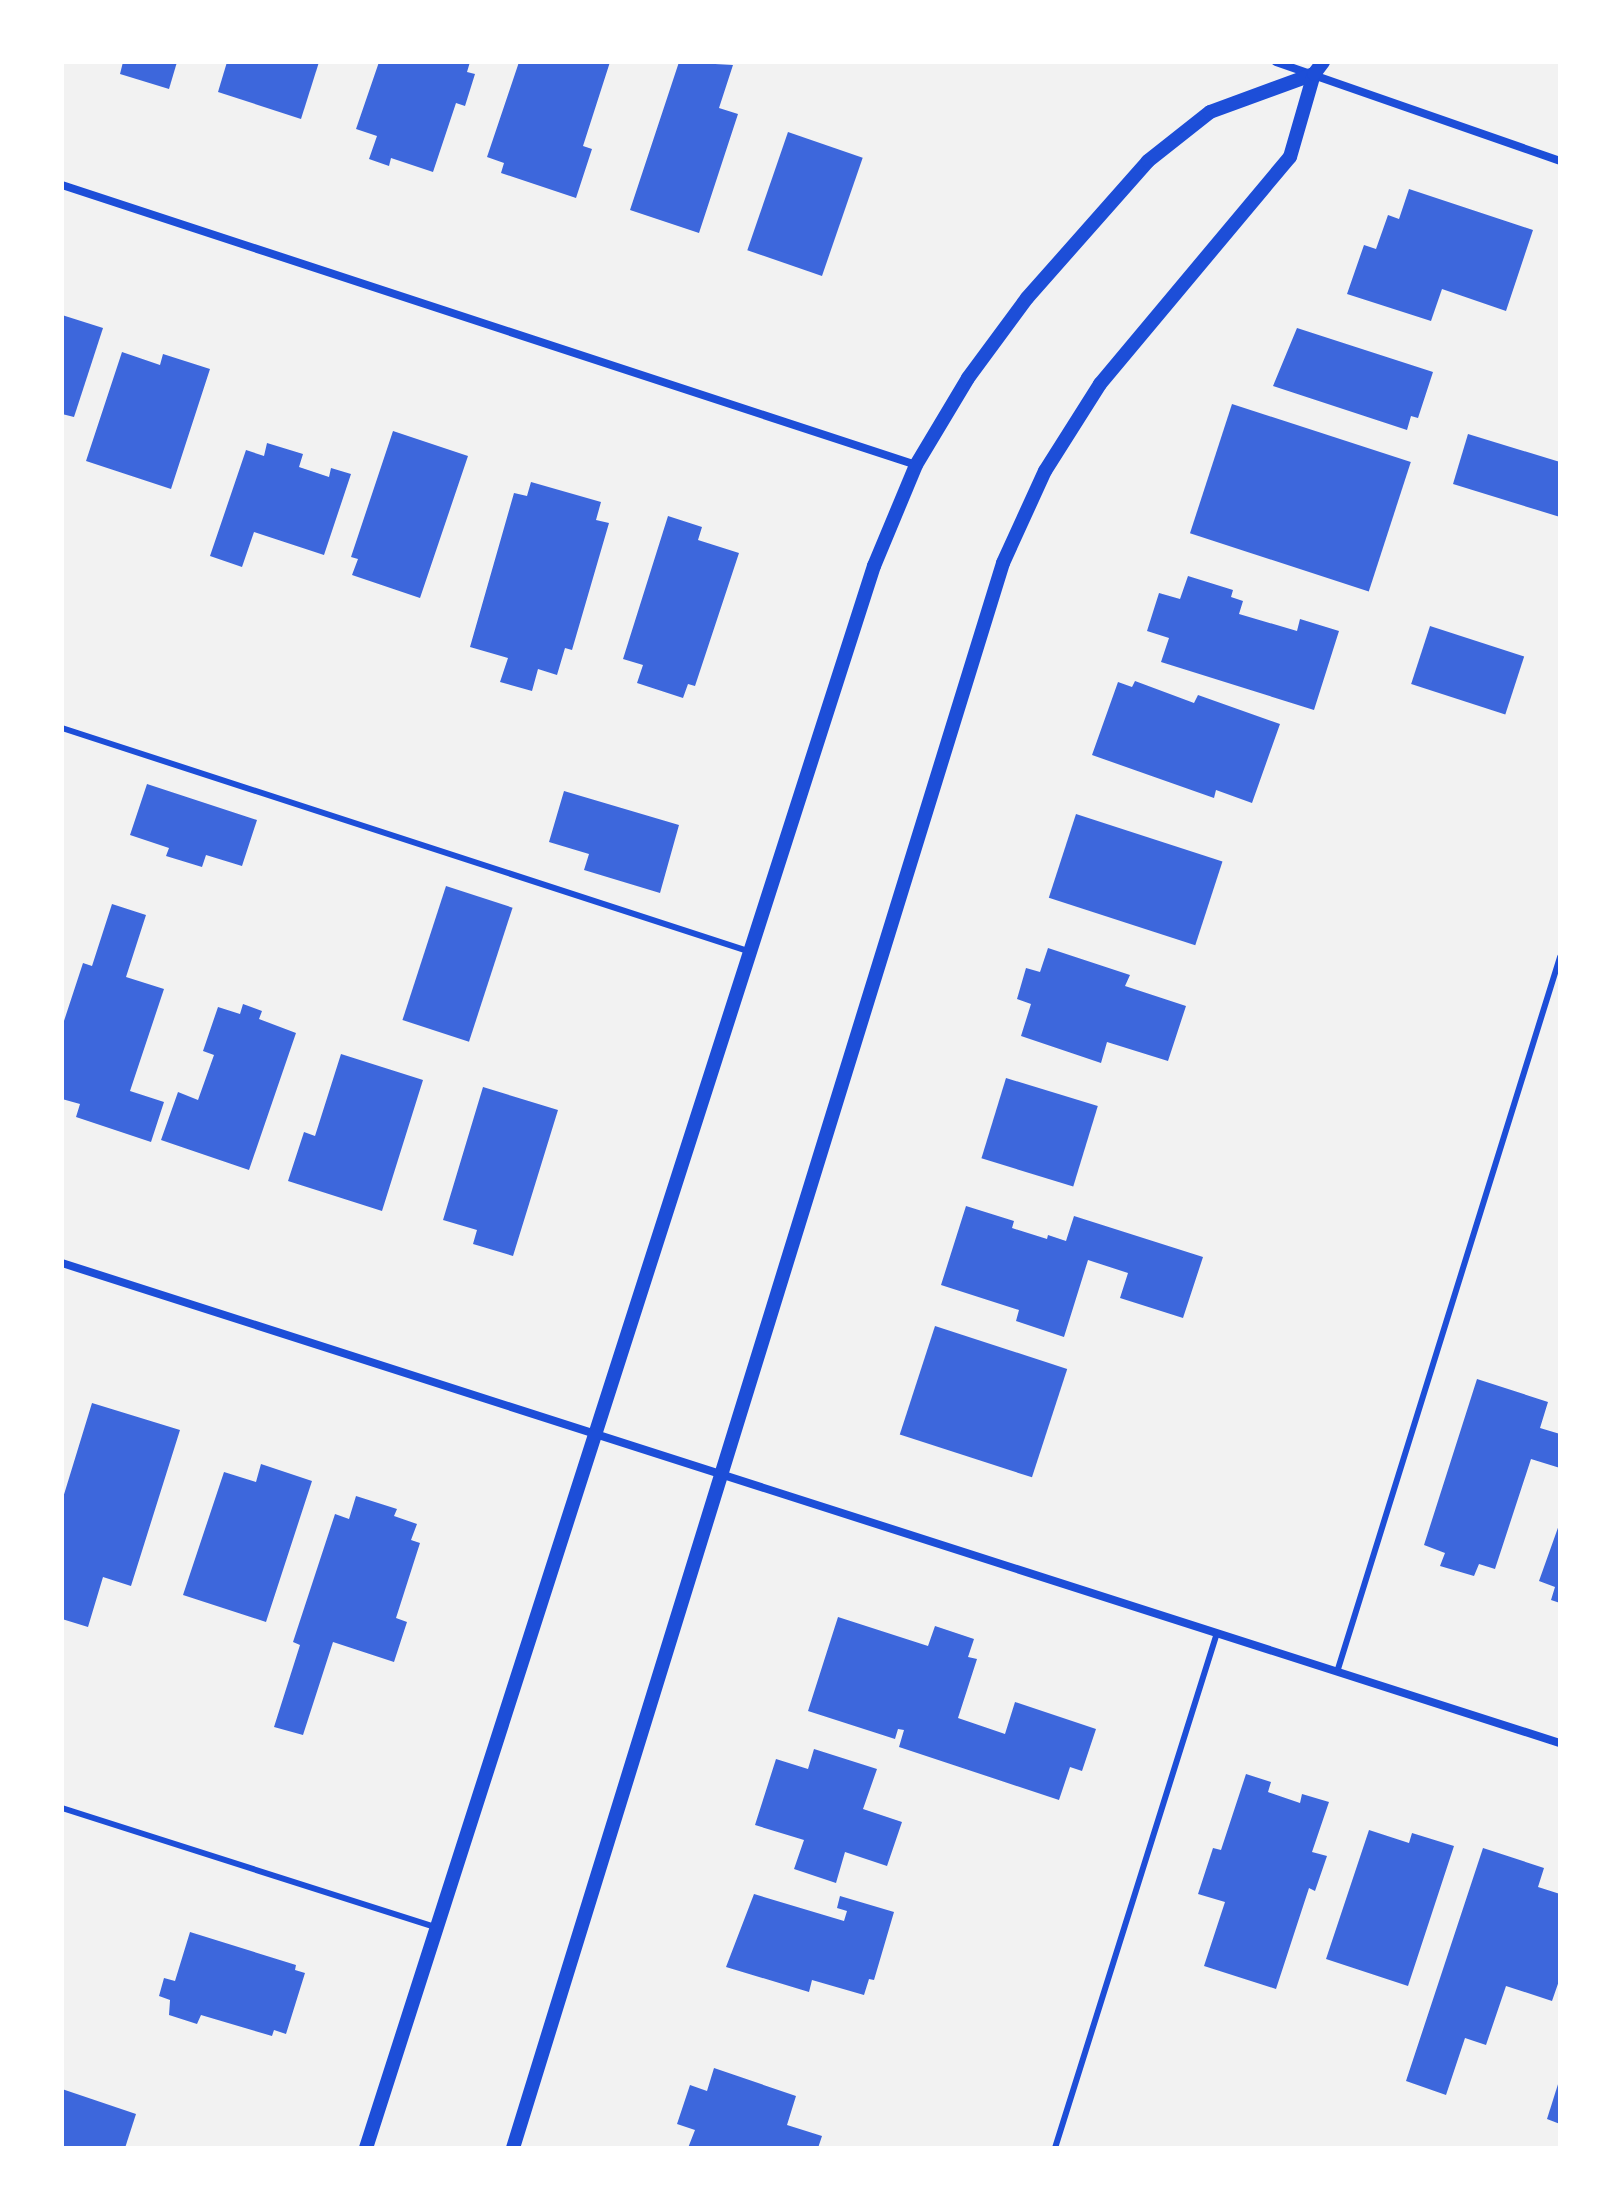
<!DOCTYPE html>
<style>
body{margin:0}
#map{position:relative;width:1622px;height:2210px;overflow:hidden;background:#f2f2f2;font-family:Raleway,sans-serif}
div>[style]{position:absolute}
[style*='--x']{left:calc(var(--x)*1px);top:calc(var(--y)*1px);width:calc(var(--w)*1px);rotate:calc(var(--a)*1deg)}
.building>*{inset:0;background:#3d67dc;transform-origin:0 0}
.service>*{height:6px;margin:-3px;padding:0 3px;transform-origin:3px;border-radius:3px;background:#1d4ed8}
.minor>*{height:8px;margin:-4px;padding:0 4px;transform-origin:4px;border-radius:4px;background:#1d4ed8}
.tertiary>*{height:14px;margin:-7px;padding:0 7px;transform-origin:7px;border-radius:7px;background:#1d4ed8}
span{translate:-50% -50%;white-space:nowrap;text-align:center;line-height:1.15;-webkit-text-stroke:6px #fff;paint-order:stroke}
.frame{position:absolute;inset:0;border:64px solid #fff;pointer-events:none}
</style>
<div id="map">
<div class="building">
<i style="clip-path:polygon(123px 62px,177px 62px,169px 89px,120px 74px)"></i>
<i style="clip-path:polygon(227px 62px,319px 62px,301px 119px,218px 92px)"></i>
<i style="clip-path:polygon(379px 62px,470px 62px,467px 72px,475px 74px,465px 106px,456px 103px,433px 172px,391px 158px,389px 166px,369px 159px,377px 136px,356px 129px)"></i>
<i style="clip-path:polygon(519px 62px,610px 62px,583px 146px,592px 149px,576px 198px,501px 173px,504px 163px,487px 157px)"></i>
<i style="clip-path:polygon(679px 62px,733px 65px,719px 108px,738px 114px,699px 233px,630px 210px)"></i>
<i style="left:788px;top:132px;width:79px;height:125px;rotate:19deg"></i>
<i style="clip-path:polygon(1409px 189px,1533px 230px,1506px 311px,1442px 289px,1431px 321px,1347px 294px,1364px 245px,1376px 249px,1388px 215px,1399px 219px)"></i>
<i style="clip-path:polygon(62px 315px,103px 328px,74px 417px,62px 414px)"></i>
<i style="clip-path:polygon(1297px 328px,1433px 372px,1418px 418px,1411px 416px,1407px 430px,1273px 386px)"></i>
<i style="clip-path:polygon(122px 352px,160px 365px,163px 354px,210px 369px,171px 489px,86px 461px)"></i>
<i style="left:1232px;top:404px;width:188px;height:136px;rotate:18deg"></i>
<i style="clip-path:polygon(393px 431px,468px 456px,420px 598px,352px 575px,358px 559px,351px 557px)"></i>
<i style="clip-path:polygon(1468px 434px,1560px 462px,1560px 517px,1453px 484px)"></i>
<i style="clip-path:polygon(267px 443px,303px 454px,299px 467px,329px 477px,331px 468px,351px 474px,324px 555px,254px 532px,242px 567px,210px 556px,246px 450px,264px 456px)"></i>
<i style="clip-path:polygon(531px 482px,601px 502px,596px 520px,609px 523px,572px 650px,565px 648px,557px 675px,538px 669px,532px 691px,500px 682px,508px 658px,470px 647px,514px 493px,527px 496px)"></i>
<i style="clip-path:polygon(668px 516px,702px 527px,698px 540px,739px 553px,695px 686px,688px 684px,683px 698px,637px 683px,643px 665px,623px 659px)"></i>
<i style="clip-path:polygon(1188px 576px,1233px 590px,1231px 597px,1243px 601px,1239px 614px,1297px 631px,1300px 619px,1339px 631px,1314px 710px,1161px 662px,1169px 638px,1147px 631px,1159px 593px,1180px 599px)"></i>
<i style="left:1430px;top:626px;width:99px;height:61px;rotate:18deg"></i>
<i style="clip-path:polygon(1135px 681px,1194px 703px,1198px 695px,1280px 724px,1252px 803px,1216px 790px,1214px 798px,1092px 755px,1118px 682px,1132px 687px)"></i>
<i style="clip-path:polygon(147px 784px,257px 820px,242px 866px,206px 855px,202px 867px,166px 856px,169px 848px,130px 835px)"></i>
<i style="clip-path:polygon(564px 791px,679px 825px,660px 893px,584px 870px,589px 854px,549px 842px)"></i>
<i style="left:1076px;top:814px;width:154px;height:88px;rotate:18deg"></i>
<i style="left:446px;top:886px;width:70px;height:141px;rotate:18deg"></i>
<i style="clip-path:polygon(112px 904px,146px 915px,126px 977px,164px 989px,130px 1091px,164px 1102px,151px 1142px,76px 1117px,80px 1104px,62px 1099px,62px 1027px,83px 963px,92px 966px)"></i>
<i style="clip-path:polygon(1048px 948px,1130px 975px,1125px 986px,1186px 1006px,1168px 1061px,1107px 1042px,1101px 1063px,1021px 1036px,1031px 1004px,1017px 999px,1026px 968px,1040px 972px)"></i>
<i style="clip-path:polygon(243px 1004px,262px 1011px,259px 1019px,296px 1033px,249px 1170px,161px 1140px,178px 1092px,198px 1100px,214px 1055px,203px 1051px,218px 1007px,240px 1014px)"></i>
<i style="clip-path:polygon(341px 1054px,423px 1080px,382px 1211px,288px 1181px,304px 1132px,315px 1136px)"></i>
<i style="left:1006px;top:1078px;width:96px;height:84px;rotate:17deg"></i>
<i style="clip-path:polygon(483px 1087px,558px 1110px,513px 1256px,473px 1244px,477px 1230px,443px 1220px)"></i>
<i style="clip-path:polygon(966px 1206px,1014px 1221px,1012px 1228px,1047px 1239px,1048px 1235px,1066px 1241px,1074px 1216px,1203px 1257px,1183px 1318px,1120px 1298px,1128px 1273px,1088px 1260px,1064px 1337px,1016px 1321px,1019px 1310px,941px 1285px)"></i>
<i style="left:935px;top:1326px;width:139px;height:114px;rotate:18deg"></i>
<i style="clip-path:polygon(1477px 1379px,1548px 1402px,1540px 1428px,1560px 1434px,1560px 1468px,1531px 1459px,1495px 1569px,1479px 1564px,1474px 1576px,1440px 1566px,1445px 1553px,1424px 1545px)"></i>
<i style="clip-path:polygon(92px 1403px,180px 1430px,131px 1586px,103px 1577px,88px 1627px,62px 1619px,62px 1501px)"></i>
<i style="clip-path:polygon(261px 1464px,312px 1481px,266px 1622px,183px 1595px,224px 1472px,256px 1482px)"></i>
<i style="clip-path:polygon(356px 1496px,397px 1509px,394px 1516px,417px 1524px,411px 1540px,420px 1543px,396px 1618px,407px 1622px,394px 1662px,333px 1642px,303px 1735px,274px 1727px,300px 1645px,293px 1642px,335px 1514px,349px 1519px)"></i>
<i style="clip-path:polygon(1560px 1522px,1560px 1603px,1551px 1600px,1555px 1587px,1539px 1581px)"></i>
<i style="clip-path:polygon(838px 1617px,928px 1646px,935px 1626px,974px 1639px,968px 1657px,977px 1659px,958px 1718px,1005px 1734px,1015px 1702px,1096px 1729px,1082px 1771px,1070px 1767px,1059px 1800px,899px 1747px,904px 1730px,898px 1729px,895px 1739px,808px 1711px)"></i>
<i style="clip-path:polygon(814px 1749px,877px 1769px,863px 1809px,902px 1822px,887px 1866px,845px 1852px,836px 1883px,794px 1869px,804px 1840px,755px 1825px,776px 1759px,808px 1769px)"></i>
<i style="clip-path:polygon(1246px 1774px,1271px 1782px,1268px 1792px,1300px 1803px,1302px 1794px,1329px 1802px,1312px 1852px,1327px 1856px,1315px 1891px,1309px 1888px,1276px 1989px,1204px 1966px,1225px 1902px,1198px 1894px,1213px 1848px,1221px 1850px)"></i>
<i style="clip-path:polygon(1369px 1830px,1409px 1843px,1412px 1833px,1454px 1846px,1408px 1986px,1326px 1959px)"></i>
<i style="clip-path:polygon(1483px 1848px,1544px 1868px,1538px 1887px,1560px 1894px,1560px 1978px,1552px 2001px,1506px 1986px,1486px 2045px,1465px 2038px,1446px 2095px,1406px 2081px)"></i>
<i style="clip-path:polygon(754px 1894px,844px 1921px,847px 1911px,837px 1908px,840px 1896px,894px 1912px,874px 1980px,869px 1979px,864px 1995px,812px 1980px,809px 1992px,726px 1967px)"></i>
<i style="clip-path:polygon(190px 1932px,296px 1965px,295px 1970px,305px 1973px,286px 2034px,274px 2030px,272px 2036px,201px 2015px,197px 2024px,169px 2015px,170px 2000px,159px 1996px,164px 1978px,175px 1981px)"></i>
<i style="clip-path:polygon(714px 2068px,796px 2096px,787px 2125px,822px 2136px,818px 2148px,688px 2148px,695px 2130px,677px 2124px,690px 2085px,707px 2091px)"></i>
<i style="clip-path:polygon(1559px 2081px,1560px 2081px,1560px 2124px,1547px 2119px)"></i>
<i style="clip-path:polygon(62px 2089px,136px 2114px,125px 2148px,62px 2148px)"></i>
</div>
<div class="service">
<i style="--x:62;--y:728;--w:724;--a:18.01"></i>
<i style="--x:1338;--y:1669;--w:746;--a:-72.68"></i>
<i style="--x:62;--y:1808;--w:392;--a:17.7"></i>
<i style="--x:1055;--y:2148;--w:540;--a:-72.54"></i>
</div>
<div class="minor">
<i style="--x:1276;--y:62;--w:301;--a:19.2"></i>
<i style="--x:62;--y:185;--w:899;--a:18.15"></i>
<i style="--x:62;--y:1263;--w:1573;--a:17.77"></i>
</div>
<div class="tertiary">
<i style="--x:366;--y:2148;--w:1662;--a:-72.2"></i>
<i style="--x:874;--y:566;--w:109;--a:-67.4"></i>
<i style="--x:916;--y:465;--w:101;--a:-59.1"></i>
<i style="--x:968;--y:378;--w:99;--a:-53.6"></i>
<i style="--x:1027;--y:298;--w:183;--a:-48.5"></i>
<i style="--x:1148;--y:161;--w:79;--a:-38.3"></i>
<i style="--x:1210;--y:112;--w:111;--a:-20.1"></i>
<i style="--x:513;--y:2148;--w:1659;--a:-72.82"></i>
<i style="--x:1003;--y:563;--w:101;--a:-65.5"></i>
<i style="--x:1045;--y:471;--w:103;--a:-57.7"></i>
<i style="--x:1100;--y:384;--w:296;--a:-50.1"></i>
<i style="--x:1290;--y:157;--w:86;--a:-73.9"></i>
<i style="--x:1314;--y:74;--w:15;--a:-53"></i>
</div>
<div class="frame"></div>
</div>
